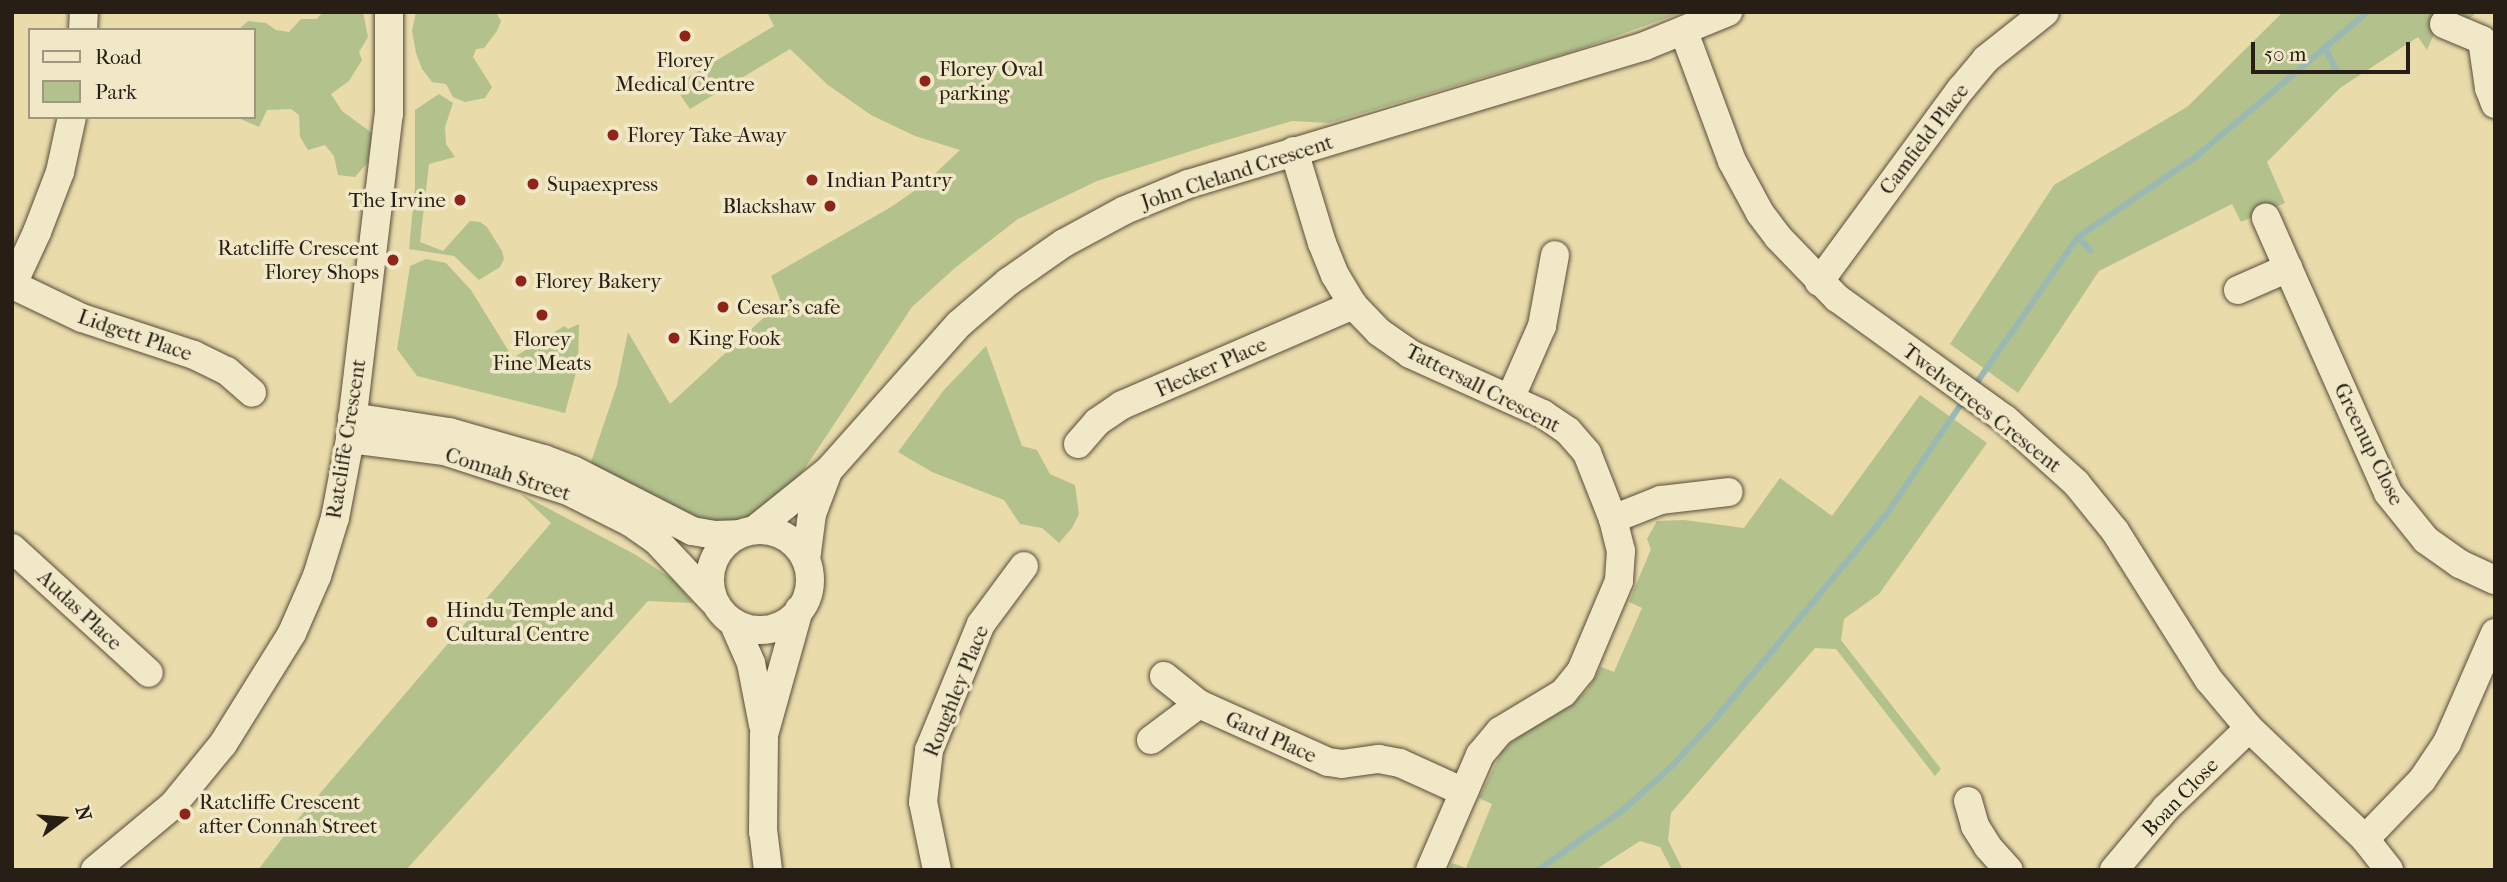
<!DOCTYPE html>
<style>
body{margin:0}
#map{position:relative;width:2507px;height:882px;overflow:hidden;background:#eadbab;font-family:"IM FELL French Canon",serif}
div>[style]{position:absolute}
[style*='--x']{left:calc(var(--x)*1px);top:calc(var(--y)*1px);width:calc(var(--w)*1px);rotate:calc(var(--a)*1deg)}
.green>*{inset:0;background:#b3c18c}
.stream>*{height:6px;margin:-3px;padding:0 3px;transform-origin:3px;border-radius:3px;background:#9ab9b2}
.roads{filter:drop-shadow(0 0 2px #584d3a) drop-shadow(0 0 2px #584d3a)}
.minor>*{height:28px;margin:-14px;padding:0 14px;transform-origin:14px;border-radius:14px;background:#f1e8c8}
.minor>.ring{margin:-14px;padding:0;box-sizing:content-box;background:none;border:28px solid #f1e8c8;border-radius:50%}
.dots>*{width:19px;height:19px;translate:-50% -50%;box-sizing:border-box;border:4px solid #f1e8c8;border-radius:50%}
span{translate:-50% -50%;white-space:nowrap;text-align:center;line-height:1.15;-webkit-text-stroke:7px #f1e8c8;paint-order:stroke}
.poi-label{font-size:21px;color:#271e15}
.left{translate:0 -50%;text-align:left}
.right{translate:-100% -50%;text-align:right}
.street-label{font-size:21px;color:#271e15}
.frame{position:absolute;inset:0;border:14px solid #271e15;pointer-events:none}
.legend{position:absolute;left:28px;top:28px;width:228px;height:91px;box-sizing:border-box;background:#f1e8c8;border:2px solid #a09780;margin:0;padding:9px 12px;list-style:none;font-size:21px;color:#271e15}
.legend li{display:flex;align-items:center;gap:14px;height:35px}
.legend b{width:35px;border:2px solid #a09780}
.north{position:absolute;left:28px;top:784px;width:70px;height:70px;-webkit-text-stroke:5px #f1e8c8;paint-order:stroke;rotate:74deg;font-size:19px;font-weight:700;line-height:28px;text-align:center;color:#271e15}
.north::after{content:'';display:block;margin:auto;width:24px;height:32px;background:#271e15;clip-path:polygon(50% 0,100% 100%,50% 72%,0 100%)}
.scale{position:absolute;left:2251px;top:42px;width:159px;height:32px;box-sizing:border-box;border:4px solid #271e15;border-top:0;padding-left:9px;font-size:21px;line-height:24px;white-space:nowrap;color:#271e15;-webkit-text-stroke:5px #f1e8c8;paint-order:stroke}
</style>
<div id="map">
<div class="green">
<i style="clip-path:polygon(323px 12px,363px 12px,368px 37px,359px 52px,362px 60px,349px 81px,331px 94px,342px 111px,372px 133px,368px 162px,355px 177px,338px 175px,334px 156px,325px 145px,308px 150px,300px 137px,299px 115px,291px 109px,267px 110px,259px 127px,236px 117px,254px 117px,254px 30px,238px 30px,248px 21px,266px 23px,276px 30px,289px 32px,301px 19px,317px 19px)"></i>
<i style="clip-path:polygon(416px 12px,496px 12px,501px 21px,497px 31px,484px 48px,476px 49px,473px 57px,492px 87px,485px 98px,465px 102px,453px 97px,446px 84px,432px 82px,422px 69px,416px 53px,412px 31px)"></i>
<i style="clip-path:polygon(767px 12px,1683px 12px,1583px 48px,1329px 123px,1292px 121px,1210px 145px,1097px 181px,1018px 219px,956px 267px,912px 307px,797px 480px,773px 504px,733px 527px,702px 530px,600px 477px,591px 462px,617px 385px,628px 332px,670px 404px,781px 302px,771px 276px,891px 207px,923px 185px,960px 150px,915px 136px,871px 115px,828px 85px,790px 49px,690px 109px,674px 86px,774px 26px)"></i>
<i style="clip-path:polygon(2283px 12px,2478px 12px,2464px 22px,2440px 20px,2427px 50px,2418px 37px,2340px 88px,2267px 162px,2285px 203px,2241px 222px,2232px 204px,2099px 271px,2018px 393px,1950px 344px,2054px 185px,2187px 107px)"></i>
<i style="clip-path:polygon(439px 94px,453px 103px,445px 127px,446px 144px,455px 157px,429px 164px,420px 242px,443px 251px,470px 221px,480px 222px,487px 227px,502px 251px,504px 259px,500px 267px,479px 280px,454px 256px,409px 249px,415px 186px,415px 110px)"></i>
<i style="clip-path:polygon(426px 259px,446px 263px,471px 290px,513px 358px,564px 326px,568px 329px,579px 324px,578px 365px,565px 413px,417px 376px,397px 349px,410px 266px)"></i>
<i style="clip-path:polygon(986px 346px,1022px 446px,1037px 450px,1050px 474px,1075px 485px,1079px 514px,1072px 528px,1059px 543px,1042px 528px,1020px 524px,1004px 500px,932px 472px,898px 452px,944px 390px)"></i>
<i style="clip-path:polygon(1920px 395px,1987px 443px,1879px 594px,1844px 619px,1841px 640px,1941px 769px,1935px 776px,1836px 649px,1815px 648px,1671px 813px,1668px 840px,1683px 870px,1672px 870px,1660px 847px,1640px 841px,1595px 870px,1448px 870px,1452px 863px,1466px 868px,1492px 804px,1479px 798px,1502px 751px,1519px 736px,1572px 705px,1588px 689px,1601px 667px,1614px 672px,1642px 608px,1629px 602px,1651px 549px,1647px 539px,1657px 521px,1684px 520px,1744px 528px,1780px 478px,1832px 516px)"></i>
<i style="clip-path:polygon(521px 494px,636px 555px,672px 579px,693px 603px,648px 601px,406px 870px,258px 870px,287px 832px,551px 523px)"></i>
</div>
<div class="stream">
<i style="--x:2325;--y:48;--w:25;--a:63"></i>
<i style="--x:2078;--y:237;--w:18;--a:47"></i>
<i style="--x:1973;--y:388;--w:184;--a:-55.2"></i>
<i style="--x:2078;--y:237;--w:145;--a:-34.3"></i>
<i style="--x:2198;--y:155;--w:221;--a:-40.2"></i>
<i style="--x:1538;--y:870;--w:105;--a:-35.3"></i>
<i style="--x:1624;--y:809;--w:63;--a:-41.8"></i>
<i style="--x:1671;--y:767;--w:67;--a:-47.4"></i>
<i style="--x:1716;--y:718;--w:265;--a:-50.1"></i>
<i style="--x:1886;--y:515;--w:139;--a:-55.9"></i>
</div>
<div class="roads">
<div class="minor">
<i style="--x:2444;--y:24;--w:41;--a:22.8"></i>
<i style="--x:2482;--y:40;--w:49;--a:81.7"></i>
<i style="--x:2489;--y:88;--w:17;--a:69"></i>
<i style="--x:83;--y:30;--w:18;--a:-87"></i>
<i style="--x:1684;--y:32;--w:138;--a:69.6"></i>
<i style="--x:1732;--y:161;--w:59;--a:61.7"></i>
<i style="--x:1760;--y:213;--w:30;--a:53"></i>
<i style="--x:1778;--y:237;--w:85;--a:46"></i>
<i style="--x:1837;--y:298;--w:207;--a:35.8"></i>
<i style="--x:2005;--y:419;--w:96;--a:42"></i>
<i style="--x:2076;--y:483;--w:62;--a:50.9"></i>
<i style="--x:2115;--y:531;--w:176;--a:57.8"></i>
<i style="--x:2209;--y:680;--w:62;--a:50.2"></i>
<i style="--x:2249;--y:728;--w:161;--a:43.7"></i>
<i style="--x:2365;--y:839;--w:39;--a:52"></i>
<i style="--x:1294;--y:151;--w:96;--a:73.1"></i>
<i style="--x:1322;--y:243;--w:35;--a:68"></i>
<i style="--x:1335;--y:275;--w:35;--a:59"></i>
<i style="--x:1353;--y:305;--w:37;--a:46"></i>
<i style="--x:1379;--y:332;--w:38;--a:35"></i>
<i style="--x:1410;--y:354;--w:146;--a:24.3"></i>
<i style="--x:1543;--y:414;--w:30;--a:34"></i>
<i style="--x:1568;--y:431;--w:29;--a:49"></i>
<i style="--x:1587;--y:453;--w:71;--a:68.5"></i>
<i style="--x:1613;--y:519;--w:33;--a:76"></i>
<i style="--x:1621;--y:551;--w:30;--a:94"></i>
<i style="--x:1619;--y:581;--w:98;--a:112.9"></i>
<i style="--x:1581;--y:671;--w:28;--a:129"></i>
<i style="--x:1563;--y:693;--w:74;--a:148.9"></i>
<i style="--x:1500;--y:731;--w:31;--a:130"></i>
<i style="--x:1480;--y:755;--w:125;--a:113.5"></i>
<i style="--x:2288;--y:268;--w:246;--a:66"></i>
<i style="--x:2388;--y:493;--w:60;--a:51"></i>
<i style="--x:2426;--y:540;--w:42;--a:35.2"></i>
<i style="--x:2460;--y:564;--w:38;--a:25"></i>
<i style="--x:1819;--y:282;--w:240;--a:-53.7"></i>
<i style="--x:1961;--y:89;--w:39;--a:-50"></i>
<i style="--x:1986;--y:59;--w:75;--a:-38.5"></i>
<i style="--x:13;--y:285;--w:76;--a:25.6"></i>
<i style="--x:82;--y:318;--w:118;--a:18.3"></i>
<i style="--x:194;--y:355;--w:37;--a:26"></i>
<i style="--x:227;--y:371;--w:33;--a:41"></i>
<i style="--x:12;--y:286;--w:60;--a:-65.2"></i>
<i style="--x:37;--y:232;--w:64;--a:-69"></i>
<i style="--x:60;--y:172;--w:56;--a:-77.7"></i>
<i style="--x:2238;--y:290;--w:55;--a:-23.7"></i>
<i style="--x:2288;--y:268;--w:55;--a:-113.7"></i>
<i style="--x:1510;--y:399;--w:80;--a:-66.3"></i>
<i style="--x:1542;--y:326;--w:72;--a:-79.6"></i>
<i style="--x:352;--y:417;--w:98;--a:8.8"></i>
<i style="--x:449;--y:432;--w:99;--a:15.9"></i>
<i style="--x:544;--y:459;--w:31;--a:21"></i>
<i style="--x:573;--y:470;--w:134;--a:27.1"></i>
<i style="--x:692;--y:531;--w:22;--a:10"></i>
<i style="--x:714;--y:535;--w:23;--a:-2"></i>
<i style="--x:350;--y:439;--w:95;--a:7.3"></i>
<i style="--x:444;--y:451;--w:130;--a:17.9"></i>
<i style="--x:568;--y:491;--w:69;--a:26.6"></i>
<i style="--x:630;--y:522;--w:32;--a:35"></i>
<i style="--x:656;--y:540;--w:83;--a:46.9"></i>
<i style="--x:1078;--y:444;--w:29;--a:-49"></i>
<i style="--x:1097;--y:422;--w:30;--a:-34"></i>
<i style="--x:1122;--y:405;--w:252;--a:-23.4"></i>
<i style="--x:1613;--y:519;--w:52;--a:-21.6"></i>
<i style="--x:1661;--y:500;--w:68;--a:-6.7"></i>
<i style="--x:757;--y:528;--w:91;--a:-38.8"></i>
<i style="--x:828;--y:471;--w:197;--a:-48.3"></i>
<i style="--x:959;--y:324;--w:65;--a:-40.6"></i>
<i style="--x:1008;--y:282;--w:68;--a:-34.9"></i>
<i style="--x:1064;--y:243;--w:69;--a:-28.4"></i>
<i style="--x:1125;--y:210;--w:68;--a:-22.4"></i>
<i style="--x:1188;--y:184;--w:477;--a:-16.8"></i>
<i style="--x:1645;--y:46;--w:90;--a:-22.3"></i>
<i class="ring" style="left:710px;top:530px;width:72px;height:72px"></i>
<i style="--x:12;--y:548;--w:185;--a:42.4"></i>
<i style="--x:806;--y:560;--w:46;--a:-82.6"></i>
<i style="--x:812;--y:514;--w:43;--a:-69.4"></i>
<i style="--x:733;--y:622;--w:45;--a:66.3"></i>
<i style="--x:751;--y:663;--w:63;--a:79"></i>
<i style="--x:1164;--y:676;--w:45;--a:38.7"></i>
<i style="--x:1199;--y:704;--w:141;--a:24.2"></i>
<i style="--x:1328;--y:762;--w:14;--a:8"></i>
<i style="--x:1342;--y:764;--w:37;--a:-8"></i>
<i style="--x:1379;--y:759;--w:21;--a:11"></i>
<i style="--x:1400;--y:763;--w:70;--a:24.4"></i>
<i style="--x:1151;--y:740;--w:60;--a:-36.9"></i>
<i style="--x:1968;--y:801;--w:26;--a:74"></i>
<i style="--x:1975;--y:826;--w:25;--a:58"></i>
<i style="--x:1988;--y:847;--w:31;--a:48"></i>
<i style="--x:2365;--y:839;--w:82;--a:-46"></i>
<i style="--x:2422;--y:780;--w:45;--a:-56"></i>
<i style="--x:2447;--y:743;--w:120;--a:-66.4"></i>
<i style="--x:95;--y:870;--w:102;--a:-39.8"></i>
<i style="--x:173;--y:805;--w:79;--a:-50.7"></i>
<i style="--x:223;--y:744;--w:131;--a:-58.1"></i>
<i style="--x:292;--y:633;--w:62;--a:-66.3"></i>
<i style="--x:317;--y:576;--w:61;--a:-72.8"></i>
<i style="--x:335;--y:518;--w:80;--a:-79.2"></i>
<i style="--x:350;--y:439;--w:327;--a:-83.2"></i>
<i style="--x:389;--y:114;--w:102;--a:-90"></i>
<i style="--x:768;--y:870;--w:38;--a:-97"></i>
<i style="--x:763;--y:832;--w:97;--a:-89.4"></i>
<i style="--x:764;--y:735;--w:130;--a:-74.4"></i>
<i style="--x:937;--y:870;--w:69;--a:-101.6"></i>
<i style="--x:923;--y:802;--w:52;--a:-83.4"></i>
<i style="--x:929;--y:750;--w:136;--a:-67.6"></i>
<i style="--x:981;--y:624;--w:72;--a:-53.4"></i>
<i style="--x:2114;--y:870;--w:81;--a:-50"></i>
<i style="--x:2166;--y:808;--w:115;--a:-43.9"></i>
</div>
</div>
<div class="dots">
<i style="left:685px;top:36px;background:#8f2418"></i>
<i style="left:925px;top:81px;background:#8f2418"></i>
<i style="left:613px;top:135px;background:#8f2418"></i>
<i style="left:812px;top:180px;background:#8f2418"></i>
<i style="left:533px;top:184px;background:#8f2418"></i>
<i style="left:460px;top:200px;background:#8f2418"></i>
<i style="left:830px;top:206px;background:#8f2418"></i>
<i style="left:393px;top:260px;background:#8f2418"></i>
<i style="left:521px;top:281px;background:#8f2418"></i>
<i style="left:723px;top:307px;background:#8f2418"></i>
<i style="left:542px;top:315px;background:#8f2418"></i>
<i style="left:674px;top:338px;background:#8f2418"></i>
<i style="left:432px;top:622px;background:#8f2418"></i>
<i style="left:185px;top:814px;background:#8f2418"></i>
</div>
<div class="poi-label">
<span style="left:685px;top:72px">Florey<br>Medical Centre</span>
<span class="left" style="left:939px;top:81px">Florey Oval<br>parking</span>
<span class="left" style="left:627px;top:135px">Florey Take-Away</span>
<span class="left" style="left:826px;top:180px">Indian Pantry</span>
<span class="left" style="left:547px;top:184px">Supaexpress</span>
<span class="right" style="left:446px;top:200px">The Irvine</span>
<span class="right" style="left:816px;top:206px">Blackshaw</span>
<span class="right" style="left:379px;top:260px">Ratcliffe Crescent<br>Florey Shops</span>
<span class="left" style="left:535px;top:281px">Florey Bakery</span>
<span class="left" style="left:737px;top:307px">Cesar's cafe</span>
<span class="left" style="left:688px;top:338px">King Fook</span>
<span style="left:542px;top:351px">Florey<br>Fine Meats</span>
<span class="left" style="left:446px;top:622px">Hindu Temple and<br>Cultural Centre</span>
<span class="left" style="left:199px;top:814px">Ratcliffe Crescent<br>after Connah Street</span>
</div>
<div class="street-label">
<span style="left:1924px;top:139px;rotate:-53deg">Camfield Place</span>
<span style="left:1237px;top:172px;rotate:-18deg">John Cleland Crescent</span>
<span style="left:135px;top:335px;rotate:19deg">Lidgett Place</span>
<span style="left:1211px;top:367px;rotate:-24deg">Flecker Place</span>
<span style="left:1483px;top:388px;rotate:27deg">Tattersall Crescent</span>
<span style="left:1982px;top:408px;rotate:38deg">Twelvetrees Crescent</span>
<span style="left:346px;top:439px;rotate:-81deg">Ratcliffe Crescent</span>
<span style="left:2369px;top:444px;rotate:64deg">Greenup Close</span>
<span style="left:508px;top:474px;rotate:18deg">Connah Street</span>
<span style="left:80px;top:610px;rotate:43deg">Audas Place</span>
<span style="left:956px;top:691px;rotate:-68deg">Roughley Place</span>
<span style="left:1271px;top:737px;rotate:24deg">Gard Place</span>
<span style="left:2180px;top:797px;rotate:-46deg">Boan Close</span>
</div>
<div class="frame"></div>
<ul class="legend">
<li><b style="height:9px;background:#f1e8c8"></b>Road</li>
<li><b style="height:19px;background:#b3c18c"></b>Park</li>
</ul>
<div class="north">N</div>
<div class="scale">50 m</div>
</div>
